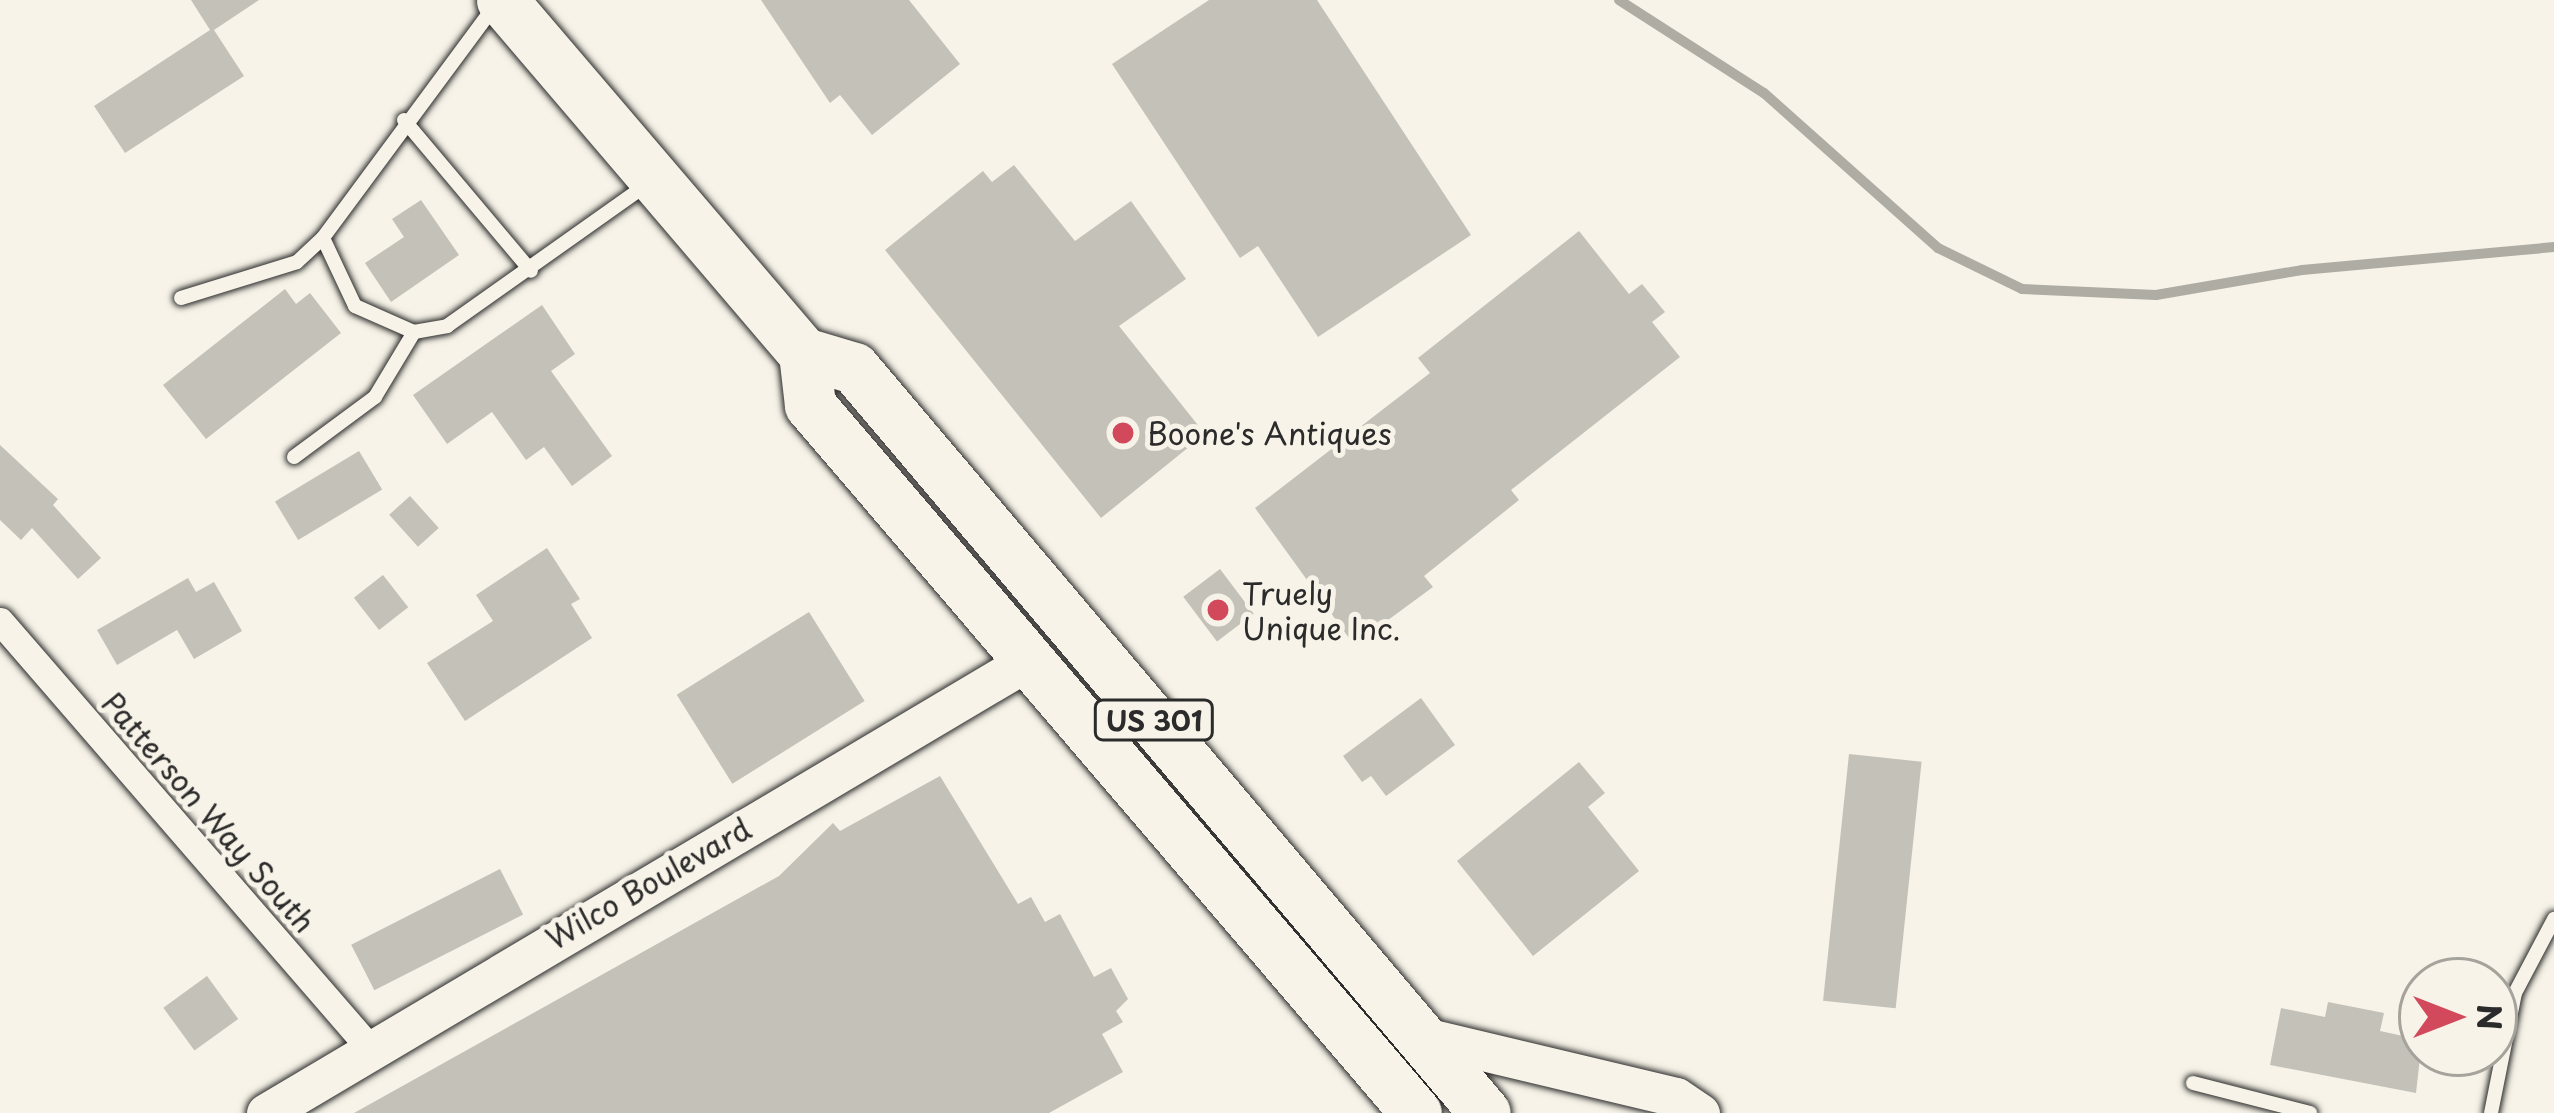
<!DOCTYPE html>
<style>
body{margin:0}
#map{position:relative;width:2554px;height:1113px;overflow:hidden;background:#f7f3e8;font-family:"Playpen Sans",sans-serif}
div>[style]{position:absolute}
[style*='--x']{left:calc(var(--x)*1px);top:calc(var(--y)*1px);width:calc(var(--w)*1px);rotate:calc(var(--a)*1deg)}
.stream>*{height:10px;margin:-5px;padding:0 5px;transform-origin:5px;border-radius:5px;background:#afaca4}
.building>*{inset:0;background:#c4c1b9;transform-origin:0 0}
.roads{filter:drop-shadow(0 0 3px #2b2b2b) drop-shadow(0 0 3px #2b2b2b)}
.lane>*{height:14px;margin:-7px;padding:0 7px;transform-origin:7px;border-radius:7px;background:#f7f3e8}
.street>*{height:27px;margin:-13.5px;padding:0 13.5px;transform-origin:13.5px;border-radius:13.5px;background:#f7f3e8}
.secondary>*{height:39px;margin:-19.5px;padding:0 19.5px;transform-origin:19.5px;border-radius:19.5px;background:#f7f3e8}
.highway>*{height:51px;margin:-25.5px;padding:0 25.5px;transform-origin:25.5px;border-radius:25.5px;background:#f7f3e8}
.dots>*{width:33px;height:33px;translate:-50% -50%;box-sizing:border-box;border:6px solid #f7f3e8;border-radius:50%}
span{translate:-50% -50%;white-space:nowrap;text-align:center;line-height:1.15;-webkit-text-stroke:10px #f7f3e8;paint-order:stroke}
.shield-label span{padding:3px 9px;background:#f7f3e8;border:3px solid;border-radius:9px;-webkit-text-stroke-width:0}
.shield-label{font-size:27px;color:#2b2b2b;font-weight:700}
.poi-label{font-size:30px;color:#2b2b2b}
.left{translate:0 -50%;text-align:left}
.street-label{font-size:30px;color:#2b2b2b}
.north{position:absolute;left:2398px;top:957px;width:120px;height:120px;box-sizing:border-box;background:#f7f3e8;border:3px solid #a5a39c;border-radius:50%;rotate:90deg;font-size:33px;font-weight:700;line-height:48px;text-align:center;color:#2b2b2b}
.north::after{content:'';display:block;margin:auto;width:42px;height:54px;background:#d1495b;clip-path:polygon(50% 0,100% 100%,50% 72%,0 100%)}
</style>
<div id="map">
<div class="stream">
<i style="--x:1619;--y:0;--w:172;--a:32.7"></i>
<i style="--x:1764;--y:93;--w:233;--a:41.7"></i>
<i style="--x:1938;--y:248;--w:93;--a:26"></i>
<i style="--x:2022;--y:289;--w:134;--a:2.6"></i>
<i style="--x:2156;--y:295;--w:148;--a:-9.7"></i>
<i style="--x:2302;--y:270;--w:253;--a:-5.2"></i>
</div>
<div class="building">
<i style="clip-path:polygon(191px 0,259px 0,214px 30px,244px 76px,125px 153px,94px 106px,210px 30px)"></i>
<i style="clip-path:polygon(761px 0,909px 0,960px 64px,872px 135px,840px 95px,830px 103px)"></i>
<i style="clip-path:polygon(1209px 0,1317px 0,1471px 235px,1318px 337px,1258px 246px,1240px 258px,1112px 64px)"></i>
<i style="clip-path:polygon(1014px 165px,1075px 241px,1131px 201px,1186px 279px,1119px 326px,1205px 434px,1101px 518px,885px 250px,983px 171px,992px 182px)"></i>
<i style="clip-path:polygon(421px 200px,459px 255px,391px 302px,365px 263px,404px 237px,392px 219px)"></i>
<i style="clip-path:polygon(1579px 231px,1629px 294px,1642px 284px,1665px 312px,1652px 322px,1680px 357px,1511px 490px,1519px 500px,1424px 576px,1433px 587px,1354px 645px,1255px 508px,1430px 373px,1418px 358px)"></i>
<i style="clip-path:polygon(285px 289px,296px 304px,310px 293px,341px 333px,206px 439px,163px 385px)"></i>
<i style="clip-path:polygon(542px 305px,575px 354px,551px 371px,612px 456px,572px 486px,544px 447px,526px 460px,492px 412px,447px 444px,413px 395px)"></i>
<i style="clip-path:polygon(0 445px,58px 499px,53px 505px,101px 558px,78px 579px,32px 528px,21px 540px,0 520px)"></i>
<i style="left:359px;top:451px;width:45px;height:98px;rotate:59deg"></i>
<i style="left:410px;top:496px;width:43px;height:28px;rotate:48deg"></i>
<i style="clip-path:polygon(547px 548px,580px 599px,571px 604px,592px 638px,465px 721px,427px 663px,493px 621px,476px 595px)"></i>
<i style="left:1220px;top:569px;width:56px;height:46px;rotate:53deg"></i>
<i style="left:383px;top:575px;width:41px;height:37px;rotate:52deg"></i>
<i style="clip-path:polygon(188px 578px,196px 592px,214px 582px,242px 631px,194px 659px,177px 630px,117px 665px,97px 630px)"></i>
<i style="left:809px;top:612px;width:105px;height:156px;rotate:58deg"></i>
<i style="clip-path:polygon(1421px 698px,1455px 745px,1386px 796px,1371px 776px,1362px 782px,1343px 756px)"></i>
<i style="left:1849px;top:754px;width:73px;height:248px;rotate:6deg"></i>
<i style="clip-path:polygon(1579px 762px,1605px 793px,1588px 807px,1639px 871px,1533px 956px,1457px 861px)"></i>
<i style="clip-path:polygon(940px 776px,1018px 904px,1031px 897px,1045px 922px,1060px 914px,1094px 977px,1111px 968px,1128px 999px,1116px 1011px,1123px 1022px,1102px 1034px,1123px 1072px,1049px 1113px,354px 1113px,779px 876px,833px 823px,840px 831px)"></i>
<i style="left:500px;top:869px;width:51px;height:167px;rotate:63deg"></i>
<i style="left:207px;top:976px;width:53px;height:54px;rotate:54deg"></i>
<i style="clip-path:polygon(2328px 1002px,2384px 1013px,2380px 1031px,2422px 1040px,2416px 1093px,2270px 1065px,2281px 1008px,2325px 1017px)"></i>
</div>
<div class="roads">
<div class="lane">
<i style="--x:496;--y:4;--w:291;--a:126.5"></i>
<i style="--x:323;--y:238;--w:75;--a:64.8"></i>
<i style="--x:355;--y:306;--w:64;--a:23.8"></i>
<i style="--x:414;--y:332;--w:34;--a:-10"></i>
<i style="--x:447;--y:326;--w:244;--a:-35.3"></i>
<i style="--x:404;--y:120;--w:197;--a:49.9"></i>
<i style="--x:181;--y:298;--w:121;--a:-17.2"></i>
<i style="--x:297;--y:262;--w:35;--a:-43"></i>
<i style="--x:294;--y:457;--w:101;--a:-36.5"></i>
<i style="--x:375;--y:397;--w:76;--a:-59"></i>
<i style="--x:2193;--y:1083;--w:121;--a:14.4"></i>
<i style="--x:2491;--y:1113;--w:122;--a:-78.7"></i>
<i style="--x:2515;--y:993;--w:84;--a:-62.2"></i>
</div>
<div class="street">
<i style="--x:0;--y:621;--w:562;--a:49.11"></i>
</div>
<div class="secondary">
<i style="--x:1424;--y:1037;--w:259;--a:13.4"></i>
<i style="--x:1676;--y:1097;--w:29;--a:34"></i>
<i style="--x:266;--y:1113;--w:892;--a:-30.68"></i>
</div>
<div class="highway">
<i style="--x:502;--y:0;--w:465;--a:49.5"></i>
<i style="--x:804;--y:353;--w:52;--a:16.7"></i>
<i style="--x:854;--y:368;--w:976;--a:49.74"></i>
<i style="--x:804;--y:353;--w:52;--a:83.4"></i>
<i style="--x:810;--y:405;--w:932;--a:49.44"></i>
</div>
</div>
<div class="dots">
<i style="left:1123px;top:433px;background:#d1495b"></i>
<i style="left:1218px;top:610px;background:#d1495b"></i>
</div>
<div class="shield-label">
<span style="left:1154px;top:720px">US 301</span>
</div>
<div class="poi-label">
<span class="left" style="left:1147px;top:433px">Boone's Antiques</span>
<span class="left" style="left:1242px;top:610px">Truely<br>Unique Inc.</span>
</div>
<div class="street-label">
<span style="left:209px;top:812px;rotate:49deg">Patterson Way South</span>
<span style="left:648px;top:883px;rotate:-30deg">Wilco Boulevard</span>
</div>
<div class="north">N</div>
</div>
